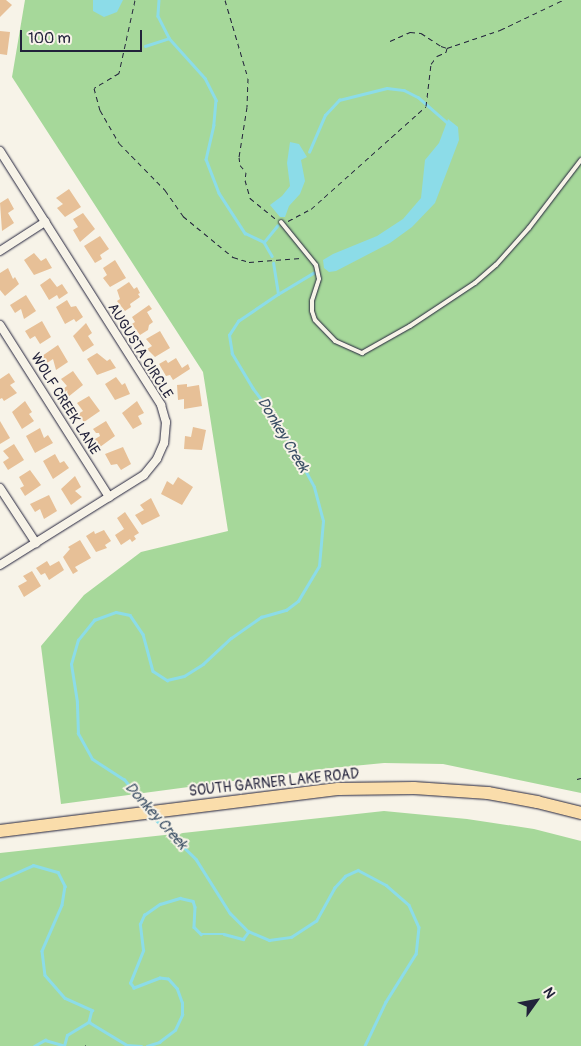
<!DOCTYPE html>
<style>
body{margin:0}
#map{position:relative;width:581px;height:1046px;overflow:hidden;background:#f7f3e8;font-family:Pangolin,sans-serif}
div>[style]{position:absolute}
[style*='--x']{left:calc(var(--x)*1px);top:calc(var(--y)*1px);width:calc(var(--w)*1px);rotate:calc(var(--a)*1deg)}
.green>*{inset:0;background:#a6d89a}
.water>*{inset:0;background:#8cdce8}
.stream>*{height:2.5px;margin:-1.25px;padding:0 1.25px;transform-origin:1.25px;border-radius:1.25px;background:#8cdce8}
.building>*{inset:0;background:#e7c097}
.path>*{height:1px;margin-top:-0.5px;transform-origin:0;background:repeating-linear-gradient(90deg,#22223b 0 5px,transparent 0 9px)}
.roads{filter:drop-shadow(0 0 1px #22223b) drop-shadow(0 0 1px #22223b)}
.service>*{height:4px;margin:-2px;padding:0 2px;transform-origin:2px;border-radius:2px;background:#f7f3e8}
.minor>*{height:8px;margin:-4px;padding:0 4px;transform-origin:4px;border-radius:4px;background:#f7f3e8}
.primary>*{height:12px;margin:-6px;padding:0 6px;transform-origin:6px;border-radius:6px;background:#faddab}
span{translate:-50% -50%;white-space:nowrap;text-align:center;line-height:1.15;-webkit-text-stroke:4px #f7f3e8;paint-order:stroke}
.street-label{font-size:14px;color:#22223b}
.water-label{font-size:15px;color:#3c5066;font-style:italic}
.north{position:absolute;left:511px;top:976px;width:50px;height:50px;-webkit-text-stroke:4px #f7f3e8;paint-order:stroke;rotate:58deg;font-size:14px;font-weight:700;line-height:20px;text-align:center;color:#22223b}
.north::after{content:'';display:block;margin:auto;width:18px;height:22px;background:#22223b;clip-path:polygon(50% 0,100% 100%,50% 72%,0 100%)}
.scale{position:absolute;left:20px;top:30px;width:122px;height:22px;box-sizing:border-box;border:2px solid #22223b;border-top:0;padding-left:6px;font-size:15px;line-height:18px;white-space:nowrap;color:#22223b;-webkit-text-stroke:4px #f7f3e8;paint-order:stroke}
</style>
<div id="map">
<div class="green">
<i style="clip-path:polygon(25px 0,581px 0,581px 793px,443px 764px,384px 763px,332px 768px,61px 804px,41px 646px,84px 595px,141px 552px,228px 531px,203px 372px,12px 77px)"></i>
<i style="clip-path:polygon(384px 811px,467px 819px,534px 829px,581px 841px,581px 1046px,0 1046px,0 853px)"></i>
</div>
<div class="water">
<i style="clip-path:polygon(93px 0,123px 0,117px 12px,104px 17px,93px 11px)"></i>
<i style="clip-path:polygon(448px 119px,458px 127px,459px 140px,435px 203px,412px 227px,390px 243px,336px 271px,329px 272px,324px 268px,323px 260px,333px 254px,377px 236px,403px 219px,421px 198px,425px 160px,439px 143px)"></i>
<i style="clip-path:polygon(290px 142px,299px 144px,307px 157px,301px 160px,305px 181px,300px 194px,289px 206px,285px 217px,280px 217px,270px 205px,282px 196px,290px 186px,287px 163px)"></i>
</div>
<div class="stream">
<i style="--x:159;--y:0;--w:16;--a:94"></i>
<i style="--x:158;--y:16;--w:25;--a:63"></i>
<i style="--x:169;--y:38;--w:54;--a:48"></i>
<i style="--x:205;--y:78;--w:25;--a:63"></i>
<i style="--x:216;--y:100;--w:25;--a:95"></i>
<i style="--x:214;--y:125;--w:35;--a:103"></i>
<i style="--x:206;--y:159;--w:36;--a:69"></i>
<i style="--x:219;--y:193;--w:48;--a:57"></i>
<i style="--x:245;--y:233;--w:21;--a:25"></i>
<i style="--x:264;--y:242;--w:21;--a:-51"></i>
<i style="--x:145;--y:46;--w:25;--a:-18"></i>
<i style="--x:309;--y:152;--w:40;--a:-66.6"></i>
<i style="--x:325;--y:115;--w:21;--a:-47"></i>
<i style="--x:339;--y:100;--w:49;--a:-14"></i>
<i style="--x:387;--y:88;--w:17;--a:7"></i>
<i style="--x:404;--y:90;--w:16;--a:27"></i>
<i style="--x:418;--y:97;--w:40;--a:41"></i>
<i style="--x:264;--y:242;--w:16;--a:60"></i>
<i style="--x:278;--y:294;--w:41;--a:-31"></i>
<i style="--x:147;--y:809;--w:37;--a:-128"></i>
<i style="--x:124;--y:780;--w:38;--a:-147"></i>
<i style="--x:92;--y:759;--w:29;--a:-119"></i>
<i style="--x:78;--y:734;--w:32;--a:-92"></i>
<i style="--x:77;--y:702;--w:38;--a:-99"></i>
<i style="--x:71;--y:664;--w:25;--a:-74"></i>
<i style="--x:78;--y:640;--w:26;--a:-51"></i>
<i style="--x:94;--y:620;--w:23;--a:-20"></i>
<i style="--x:116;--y:612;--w:14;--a:12"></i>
<i style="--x:130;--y:615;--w:23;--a:56"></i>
<i style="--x:143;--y:634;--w:38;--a:75"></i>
<i style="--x:153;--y:671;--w:17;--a:33"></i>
<i style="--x:167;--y:680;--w:17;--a:-13"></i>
<i style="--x:184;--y:676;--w:22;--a:-32"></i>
<i style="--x:203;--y:664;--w:38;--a:-43"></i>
<i style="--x:231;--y:638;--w:37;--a:-35"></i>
<i style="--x:261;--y:617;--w:26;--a:-16"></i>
<i style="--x:286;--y:610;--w:15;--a:-37"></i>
<i style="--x:298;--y:601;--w:41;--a:-59"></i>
<i style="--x:319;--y:566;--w:45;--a:-84.9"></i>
<i style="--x:323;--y:521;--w:35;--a:-105"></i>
<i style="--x:314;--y:487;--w:67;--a:-118.5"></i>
<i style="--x:282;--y:428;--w:49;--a:-126.6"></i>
<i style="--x:253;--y:389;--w:41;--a:-121"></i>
<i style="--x:232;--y:354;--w:19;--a:-99"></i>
<i style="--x:229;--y:335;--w:17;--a:-57"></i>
<i style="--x:238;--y:321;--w:48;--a:-34"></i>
<i style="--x:278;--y:294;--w:31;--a:-99"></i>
<i style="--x:152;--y:816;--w:62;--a:44.3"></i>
<i style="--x:196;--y:859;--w:64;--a:57.8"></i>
<i style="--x:230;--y:913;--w:25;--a:45"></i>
<i style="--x:248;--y:931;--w:23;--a:23"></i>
<i style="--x:269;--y:940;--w:22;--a:-8"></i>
<i style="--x:291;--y:937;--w:30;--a:-33"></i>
<i style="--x:316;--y:921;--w:38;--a:-61"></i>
<i style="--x:334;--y:888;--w:16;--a:-47"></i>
<i style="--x:345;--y:876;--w:14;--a:-25"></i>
<i style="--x:358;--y:870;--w:32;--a:28"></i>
<i style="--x:386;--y:885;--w:30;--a:41"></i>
<i style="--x:409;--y:905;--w:24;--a:66"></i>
<i style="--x:419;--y:927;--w:27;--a:96"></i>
<i style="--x:416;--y:954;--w:57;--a:122"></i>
<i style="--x:386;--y:1002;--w:49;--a:115.5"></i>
<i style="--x:0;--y:880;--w:36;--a:-24"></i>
<i style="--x:33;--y:865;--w:26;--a:16"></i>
<i style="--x:58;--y:872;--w:16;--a:63"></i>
<i style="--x:65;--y:886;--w:19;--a:99"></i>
<i style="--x:62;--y:905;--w:50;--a:113.5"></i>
<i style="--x:42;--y:951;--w:24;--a:83"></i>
<i style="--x:45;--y:975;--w:30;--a:49"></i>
<i style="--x:65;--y:998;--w:30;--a:24"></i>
<i style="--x:92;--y:1010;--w:12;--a:104"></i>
<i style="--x:34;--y:1046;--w:13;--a:-29"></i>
<i style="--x:45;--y:1040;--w:19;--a:16"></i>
<i style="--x:64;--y:1046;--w:11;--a:-75"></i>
<i style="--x:67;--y:1035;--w:26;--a:-31"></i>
<i style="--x:89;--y:1022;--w:44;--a:31.2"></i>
<i style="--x:127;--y:1045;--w:14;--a:4"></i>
<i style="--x:147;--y:1046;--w:13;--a:-18"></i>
<i style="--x:159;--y:1042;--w:20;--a:-37"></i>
<i style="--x:175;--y:1030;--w:17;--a:-65"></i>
<i style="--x:182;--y:1015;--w:12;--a:-90"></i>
<i style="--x:182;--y:1003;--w:15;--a:-110"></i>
<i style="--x:177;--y:989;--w:13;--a:-132"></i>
<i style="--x:168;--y:979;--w:8;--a:-173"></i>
<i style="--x:160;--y:978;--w:28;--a:159"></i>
<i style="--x:134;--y:988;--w:6;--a:-129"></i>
<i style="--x:130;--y:983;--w:35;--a:-68"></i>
<i style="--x:143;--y:950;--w:26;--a:-97"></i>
<i style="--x:140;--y:924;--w:10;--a:-66"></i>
<i style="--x:144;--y:915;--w:19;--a:-35"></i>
<i style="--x:160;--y:904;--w:21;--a:-17"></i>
<i style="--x:180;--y:898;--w:13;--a:13"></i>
<i style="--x:193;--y:901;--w:6;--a:72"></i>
<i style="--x:195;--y:907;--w:20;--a:93"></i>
<i style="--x:194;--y:927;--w:10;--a:45"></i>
<i style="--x:201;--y:934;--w:23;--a:0"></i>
<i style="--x:224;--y:934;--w:20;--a:15"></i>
<i style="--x:243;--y:939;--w:9;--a:-54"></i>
</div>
<div class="building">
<i style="clip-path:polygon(0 0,6px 0,12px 5px,0 17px)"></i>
<i style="clip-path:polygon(0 31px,10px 32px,7px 55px,0 54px)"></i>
<i style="clip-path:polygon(69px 189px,81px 207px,65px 217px,57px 208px,63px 204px,56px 198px)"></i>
<i style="clip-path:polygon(8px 198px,14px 209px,8px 213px,14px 223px,2px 231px,0 203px)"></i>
<i style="clip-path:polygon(83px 213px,95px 229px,80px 242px,73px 230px,78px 227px,73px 219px)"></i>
<i style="clip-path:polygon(100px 236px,109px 249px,100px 255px,102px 259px,95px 263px,84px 246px)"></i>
<i style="clip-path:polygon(34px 253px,41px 261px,46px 258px,52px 268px,34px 275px,24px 260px)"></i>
<i style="clip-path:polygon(115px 260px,126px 278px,110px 287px,103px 278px,107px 275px,103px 268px)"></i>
<i style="clip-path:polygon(8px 268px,13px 279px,15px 277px,19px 284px,5px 296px,0 290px,0 273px)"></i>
<i style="clip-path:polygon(50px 278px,57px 287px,62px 284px,68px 293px,59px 299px,57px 295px,49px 300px,40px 285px)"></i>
<i style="clip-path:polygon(129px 282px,134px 289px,137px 287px,140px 293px,138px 294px,140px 297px,130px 304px,131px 307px,125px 311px,117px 301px,120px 299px,117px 290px)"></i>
<i style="clip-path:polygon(26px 295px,36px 311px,24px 319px,21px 309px,15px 313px,10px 305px)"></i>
<i style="clip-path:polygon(67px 300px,71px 307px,76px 306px,83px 317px,76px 322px,74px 319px,65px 324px,56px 307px)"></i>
<i style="clip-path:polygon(149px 305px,152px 309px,147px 312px,153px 322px,149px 325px,148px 330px,140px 335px,132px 324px,135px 322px,132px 317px)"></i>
<i style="clip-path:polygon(42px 321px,51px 337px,40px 344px,35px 336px,30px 339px,25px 331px)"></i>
<i style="clip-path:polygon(86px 323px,92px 333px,88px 336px,94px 345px,83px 352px,73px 336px)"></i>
<i style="clip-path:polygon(160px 331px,170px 348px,155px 357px,147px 349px,152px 346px,146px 339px)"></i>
<i style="clip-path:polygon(58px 345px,68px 362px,56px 370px,53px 359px,47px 363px,42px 356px)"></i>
<i style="clip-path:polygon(97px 353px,107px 361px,110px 359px,116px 368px,97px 375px,87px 359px)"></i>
<i style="clip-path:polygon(176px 358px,182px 368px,188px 364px,190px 369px,173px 380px,170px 375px,166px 376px,159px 364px,166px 360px,168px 363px)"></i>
<i style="clip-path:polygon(73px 371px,83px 385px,68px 397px,63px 389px,67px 386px,61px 379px)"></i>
<i style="clip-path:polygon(9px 373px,15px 382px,10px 385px,17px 393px,4px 401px,2px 398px,0 399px,0 379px)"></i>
<i style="clip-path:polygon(116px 377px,122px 385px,125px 383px,130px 394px,115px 400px,105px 384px)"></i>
<i style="clip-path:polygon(187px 384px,187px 387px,199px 385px,202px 406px,184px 409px,184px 399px,178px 400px,177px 385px)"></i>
<i style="clip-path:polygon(89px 396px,100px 411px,84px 422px,78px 414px,83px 411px,77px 403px)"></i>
<i style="clip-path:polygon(25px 401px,32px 412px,29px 414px,34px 421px,22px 429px,12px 412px)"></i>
<i style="clip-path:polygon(137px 401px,144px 413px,138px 416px,142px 424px,133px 429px,122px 413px)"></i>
<i style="clip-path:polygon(0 421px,10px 438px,0 444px)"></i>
<i style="clip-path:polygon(106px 421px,115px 436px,100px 447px,95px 439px,100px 436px,99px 433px,96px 433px,93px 429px)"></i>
<i style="clip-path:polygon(193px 427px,206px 430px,202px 450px,184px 449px,185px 436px,191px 437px)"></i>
<i style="clip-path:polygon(40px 428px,44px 438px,48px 435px,53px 443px,35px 453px,26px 436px)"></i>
<i style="clip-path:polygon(14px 444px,24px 460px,8px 470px,3px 462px,9px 458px,3px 451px)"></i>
<i style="clip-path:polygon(123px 447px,131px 464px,121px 470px,117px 464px,111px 465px,105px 454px)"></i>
<i style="clip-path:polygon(55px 454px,60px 463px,64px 461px,69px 468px,53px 479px,43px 461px)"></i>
<i style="clip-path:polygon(30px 470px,41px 485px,25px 496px,20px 488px,24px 486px,19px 477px)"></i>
<i style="clip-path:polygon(75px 476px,81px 487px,75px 491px,82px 497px,71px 505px,61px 489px)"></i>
<i style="clip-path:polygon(178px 477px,193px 487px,182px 505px,161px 494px,167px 481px,173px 485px)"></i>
<i style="clip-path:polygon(49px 495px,57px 511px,44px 519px,40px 509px,35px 512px,30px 504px)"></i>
<i style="clip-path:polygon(151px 498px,160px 516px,142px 525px,135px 515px,144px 510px,140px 505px)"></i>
<i style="clip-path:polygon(125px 512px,139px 533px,134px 536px,136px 539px,132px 542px,130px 539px,121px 545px,115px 535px,124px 529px,117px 518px)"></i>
<i style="clip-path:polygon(104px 530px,111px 541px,105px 545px,107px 548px,96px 552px,86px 536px,94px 531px,95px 534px)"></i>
<i style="clip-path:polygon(80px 540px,91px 558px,75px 567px,78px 571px,73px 574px,63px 557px,70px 549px,68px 547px)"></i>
<i style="clip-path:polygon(47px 561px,50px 566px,59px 561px,64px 570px,49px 580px,45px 573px,41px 575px,36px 568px)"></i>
<i style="clip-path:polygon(32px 571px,41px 586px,24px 597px,18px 586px,27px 581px,23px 576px)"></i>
</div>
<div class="path">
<i style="--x:135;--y:0;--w:75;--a:102.4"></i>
<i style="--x:119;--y:73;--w:29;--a:149"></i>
<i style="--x:94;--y:88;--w:23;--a:75"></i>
<i style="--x:100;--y:110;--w:38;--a:60"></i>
<i style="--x:119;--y:143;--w:66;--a:45.6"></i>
<i style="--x:165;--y:190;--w:32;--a:55"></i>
<i style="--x:183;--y:216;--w:65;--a:39.4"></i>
<i style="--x:233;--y:257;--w:17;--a:17"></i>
<i style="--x:249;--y:262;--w:52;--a:-4.4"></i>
<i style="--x:225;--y:0;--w:81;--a:73.6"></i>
<i style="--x:248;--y:78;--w:29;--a:92"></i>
<i style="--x:247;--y:107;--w:51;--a:99.1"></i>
<i style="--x:239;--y:157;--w:8;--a:83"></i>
<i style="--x:240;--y:165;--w:9;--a:49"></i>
<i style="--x:246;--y:172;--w:8;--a:97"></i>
<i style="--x:245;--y:180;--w:19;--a:74"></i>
<i style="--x:250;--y:198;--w:33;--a:39"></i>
<i style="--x:390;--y:41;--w:22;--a:-24"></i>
<i style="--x:410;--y:32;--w:11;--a:5"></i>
<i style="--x:421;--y:33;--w:24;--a:33"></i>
<i style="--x:441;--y:46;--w:6;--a:18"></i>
<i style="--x:447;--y:48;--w:56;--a:-18.8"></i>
<i style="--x:500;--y:30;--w:70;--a:-25.5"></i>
<i style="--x:288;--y:221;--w:26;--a:-28"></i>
<i style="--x:311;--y:209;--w:154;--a:-41.8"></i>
<i style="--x:426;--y:106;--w:42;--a:-83.2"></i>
<i style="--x:431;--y:64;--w:10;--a:-53"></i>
<i style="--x:437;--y:56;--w:10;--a:-24"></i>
<i style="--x:446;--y:52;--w:4;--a:-76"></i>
<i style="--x:577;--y:779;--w:4;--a:-14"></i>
<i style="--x:85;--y:1045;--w:1;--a:45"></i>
</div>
<div class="roads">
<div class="service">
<i style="--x:281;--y:222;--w:55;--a:50.9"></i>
<i style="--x:316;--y:265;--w:14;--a:78"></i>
<i style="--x:319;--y:279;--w:23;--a:108"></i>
<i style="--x:312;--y:301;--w:10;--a:90"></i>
<i style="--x:312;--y:311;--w:9;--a:72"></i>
<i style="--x:315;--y:320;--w:29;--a:46"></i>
<i style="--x:335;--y:341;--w:30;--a:24"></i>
<i style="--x:362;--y:353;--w:55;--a:-29.4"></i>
<i style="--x:410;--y:326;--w:78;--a:-33.5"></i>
<i style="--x:475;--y:283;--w:28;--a:-41"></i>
<i style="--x:496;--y:265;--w:50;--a:-48.3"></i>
<i style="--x:529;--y:228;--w:86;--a:-52.6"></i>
</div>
<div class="minor">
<i style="--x:0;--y:151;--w:301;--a:57.6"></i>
<i style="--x:161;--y:405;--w:18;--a:74"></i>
<i style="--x:166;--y:422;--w:21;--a:95"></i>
<i style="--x:164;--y:443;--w:17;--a:114"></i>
<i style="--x:157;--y:459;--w:21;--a:129"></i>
<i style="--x:144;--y:475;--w:170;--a:148"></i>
<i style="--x:0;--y:251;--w:54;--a:-32.8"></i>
<i style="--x:0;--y:325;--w:204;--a:57.6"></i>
<i style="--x:0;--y:488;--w:66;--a:56.8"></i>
</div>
<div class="primary">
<i style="--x:0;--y:831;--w:342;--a:-7.1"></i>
<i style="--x:339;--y:789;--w:75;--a:-0.8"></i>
<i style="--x:414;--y:788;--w:74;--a:3.9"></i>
<i style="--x:488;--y:793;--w:50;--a:10.4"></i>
<i style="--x:537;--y:802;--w:45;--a:14"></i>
</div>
</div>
<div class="street-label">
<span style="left:140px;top:351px;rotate:58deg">AUGUSTA CIRCLE</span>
<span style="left:65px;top:404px;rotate:58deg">WOLF CREEK LANE</span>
<span style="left:274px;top:783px;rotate:-6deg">SOUTH GARNER LAKE ROAD</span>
</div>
<div class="water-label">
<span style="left:283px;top:435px;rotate:59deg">Donkey Creek</span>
<span style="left:156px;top:816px;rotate:48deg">Donkey Creek</span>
</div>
<div class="north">N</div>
<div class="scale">100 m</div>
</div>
